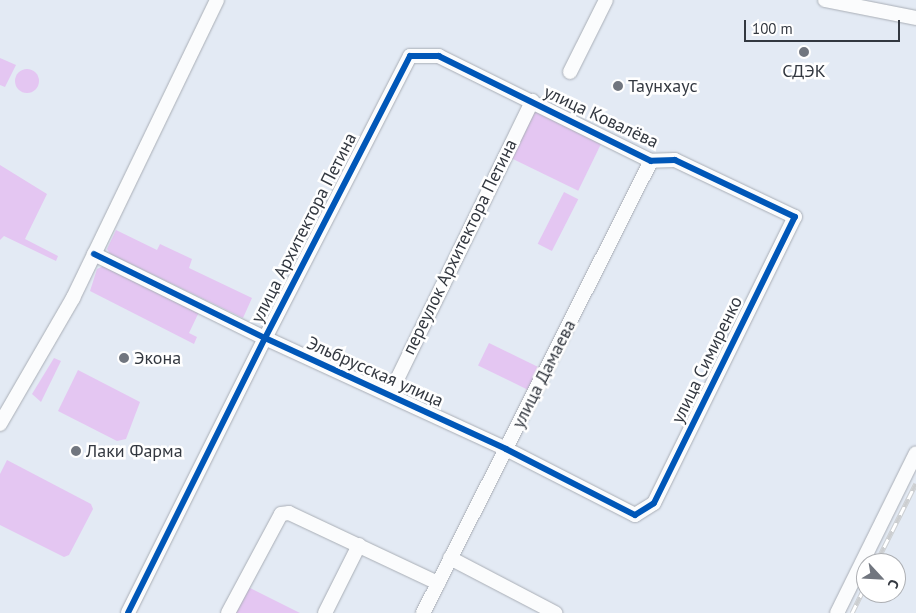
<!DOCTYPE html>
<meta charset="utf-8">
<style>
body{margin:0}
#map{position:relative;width:916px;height:613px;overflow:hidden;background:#e3eaf4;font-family:"PT Sans",sans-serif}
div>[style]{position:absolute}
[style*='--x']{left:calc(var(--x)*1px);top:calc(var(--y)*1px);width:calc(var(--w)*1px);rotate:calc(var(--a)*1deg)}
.green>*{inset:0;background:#e4c6f2;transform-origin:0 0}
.round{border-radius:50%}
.roads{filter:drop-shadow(0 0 1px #a9aeb6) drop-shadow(0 0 1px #a9aeb6)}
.minor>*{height:14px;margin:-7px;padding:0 7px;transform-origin:7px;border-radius:7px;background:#fbfcfd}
.rail>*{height:5px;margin-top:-2.5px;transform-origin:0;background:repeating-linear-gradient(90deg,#fff 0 9px,#ccced0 0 18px);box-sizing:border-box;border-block:1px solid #ccced0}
.cycleway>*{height:6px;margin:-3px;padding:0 3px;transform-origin:3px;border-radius:3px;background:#0057b8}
.dots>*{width:14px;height:14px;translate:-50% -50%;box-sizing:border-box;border:2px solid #fff;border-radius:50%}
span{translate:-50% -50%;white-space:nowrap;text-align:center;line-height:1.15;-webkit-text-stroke:5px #fff;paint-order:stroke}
.poi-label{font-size:18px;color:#333840}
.left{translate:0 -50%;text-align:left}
.street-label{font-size:18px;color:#333840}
.north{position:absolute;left:856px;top:553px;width:50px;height:50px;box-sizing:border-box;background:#fff;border:1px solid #adafb3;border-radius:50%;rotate:115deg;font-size:14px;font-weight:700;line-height:20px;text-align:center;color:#333840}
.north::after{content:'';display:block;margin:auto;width:18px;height:22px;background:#71767f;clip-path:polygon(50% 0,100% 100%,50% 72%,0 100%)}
.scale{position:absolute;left:744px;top:20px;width:156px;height:22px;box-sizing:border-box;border:2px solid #333840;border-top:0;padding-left:6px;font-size:15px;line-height:18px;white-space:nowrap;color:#333840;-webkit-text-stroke:4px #fff;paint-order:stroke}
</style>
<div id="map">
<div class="green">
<i style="clip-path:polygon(0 58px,16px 65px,5px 87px,0 85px)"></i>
<i class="round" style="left:15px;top:69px;width:24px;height:24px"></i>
<i style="left:534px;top:108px;width:76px;height:55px;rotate:26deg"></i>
<i style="clip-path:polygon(0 165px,47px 194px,25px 239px,58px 256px,56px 261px,4px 236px,0 240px)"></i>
<i style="left:564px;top:192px;width:16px;height:58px;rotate:27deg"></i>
<i style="clip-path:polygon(116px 230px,157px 250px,160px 244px,192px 259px,189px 268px,252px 298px,243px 318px,110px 254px,107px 249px)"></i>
<i style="clip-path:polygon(103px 266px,199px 312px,189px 333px,197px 337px,194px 344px,90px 291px,97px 269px)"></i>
<i style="left:489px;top:343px;width:57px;height:25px;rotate:26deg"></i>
<i style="clip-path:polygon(54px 358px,61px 361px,41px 402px,32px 394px)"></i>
<i style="clip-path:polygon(78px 370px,140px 402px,126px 439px,117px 441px,58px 411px)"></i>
<i style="clip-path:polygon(7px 460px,91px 504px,93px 509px,69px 555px,64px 557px,0 525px,0 474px)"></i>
<i style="clip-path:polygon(246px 586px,300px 613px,232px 613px)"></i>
</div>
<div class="roads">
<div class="minor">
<i style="--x:825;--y:0;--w:93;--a:11.2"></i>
<i style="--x:570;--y:72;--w:80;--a:-63.4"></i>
<i style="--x:94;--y:254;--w:191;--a:26.2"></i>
<i style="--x:265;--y:338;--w:265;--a:24.7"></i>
<i style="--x:506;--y:449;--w:145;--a:27.1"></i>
<i style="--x:635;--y:515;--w:22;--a:-32"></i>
<i style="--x:654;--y:503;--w:319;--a:-63.8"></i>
<i style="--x:795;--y:217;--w:133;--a:-154.6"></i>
<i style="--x:675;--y:160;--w:24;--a:178"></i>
<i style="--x:651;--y:161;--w:237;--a:-153.7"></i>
<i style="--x:439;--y:56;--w:29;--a:180"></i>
<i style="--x:410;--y:56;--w:317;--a:117.2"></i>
<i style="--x:265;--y:338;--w:307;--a:116.5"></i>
<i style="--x:390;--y:394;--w:326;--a:-64.1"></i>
<i style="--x:0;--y:424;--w:146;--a:-59.9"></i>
<i style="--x:73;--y:298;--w:331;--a:-64.2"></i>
<i style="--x:450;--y:558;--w:119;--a:27.6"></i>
<i style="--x:228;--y:613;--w:112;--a:-61.8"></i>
<i style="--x:281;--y:514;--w:8;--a:-7"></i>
<i style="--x:289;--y:513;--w:165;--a:25.2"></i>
<i style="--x:325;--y:613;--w:76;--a:-63.4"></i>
<i style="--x:423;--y:613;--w:506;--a:-63.23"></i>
<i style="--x:837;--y:613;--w:178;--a:-63.7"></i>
</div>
</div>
<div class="rail">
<i style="--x:876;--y:563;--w:89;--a:-63.4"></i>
<i style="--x:852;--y:613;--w:32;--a:-64"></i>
</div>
<div class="cycleway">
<i style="--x:94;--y:254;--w:191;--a:26.2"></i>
<i style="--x:265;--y:338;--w:265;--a:24.7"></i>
<i style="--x:506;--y:449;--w:145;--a:27.1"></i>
<i style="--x:635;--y:515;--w:22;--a:-32"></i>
<i style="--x:654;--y:503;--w:319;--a:-63.8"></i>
<i style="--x:795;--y:217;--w:133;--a:-154.6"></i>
<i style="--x:675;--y:160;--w:24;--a:178"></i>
<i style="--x:651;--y:161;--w:237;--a:-153.7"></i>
<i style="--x:439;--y:56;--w:29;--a:180"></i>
<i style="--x:410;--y:56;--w:317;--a:117.2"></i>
<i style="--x:265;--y:338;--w:307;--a:116.5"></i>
</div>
<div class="dots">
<i style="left:804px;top:52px;background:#71767f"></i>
<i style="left:618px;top:86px;background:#71767f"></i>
<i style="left:124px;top:358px;background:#71767f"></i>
<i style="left:76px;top:451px;background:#71767f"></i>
</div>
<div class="poi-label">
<span style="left:804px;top:71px">СДЭК</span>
<span class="left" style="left:628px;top:86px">Таунхаус</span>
<span class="left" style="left:134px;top:358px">Экона</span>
<span class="left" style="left:86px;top:451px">Лаки Фарма</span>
</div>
<div class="street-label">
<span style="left:601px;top:117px;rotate:25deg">улица Ковалёва</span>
<span style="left:304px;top:228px;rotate:-63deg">улица Архитектора Петина</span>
<span style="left:460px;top:247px;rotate:-64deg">переулок Архитектора Петина</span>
<span style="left:707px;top:360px;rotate:-64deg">улица Симиренко</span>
<span style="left:375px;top:372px;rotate:24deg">Эльбрусская улица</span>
<span style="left:544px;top:374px;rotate:-63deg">улица Дамаева</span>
</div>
<div class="north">С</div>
<div class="scale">100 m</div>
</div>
